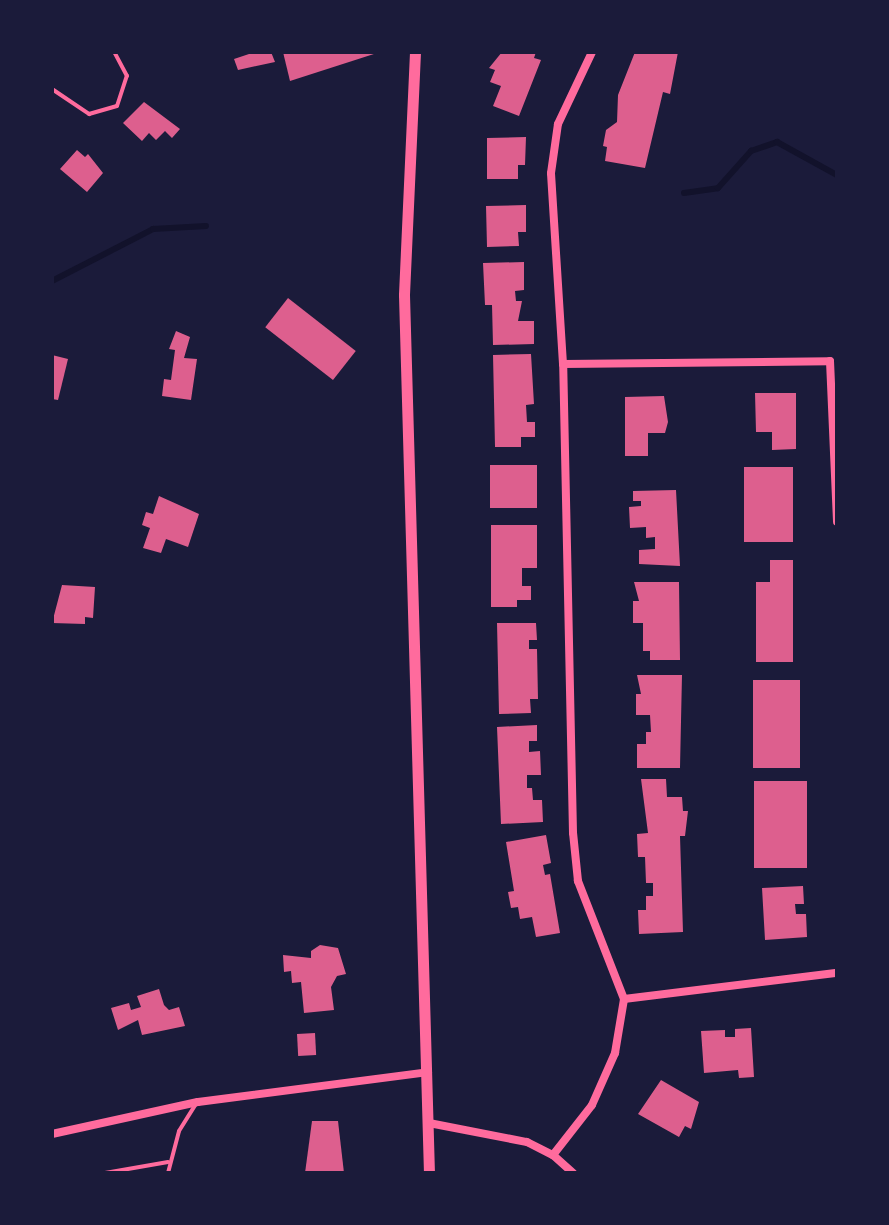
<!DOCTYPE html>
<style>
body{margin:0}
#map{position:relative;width:889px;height:1225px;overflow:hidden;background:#1b1b3a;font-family:"Golos Text",sans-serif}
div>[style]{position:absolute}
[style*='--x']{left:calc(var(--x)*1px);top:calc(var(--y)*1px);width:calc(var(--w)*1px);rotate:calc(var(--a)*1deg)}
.stream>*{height:6px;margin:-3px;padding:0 3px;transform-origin:3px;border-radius:3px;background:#12122b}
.building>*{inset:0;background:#dd5f8e;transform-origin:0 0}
.service>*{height:4px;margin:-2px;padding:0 2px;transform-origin:2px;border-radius:2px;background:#ff6b9d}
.minor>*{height:8px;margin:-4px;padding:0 4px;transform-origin:4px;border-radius:4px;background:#ff6b9d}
.secondary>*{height:11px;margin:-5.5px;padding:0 5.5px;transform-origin:5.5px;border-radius:5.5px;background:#ff6b9d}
span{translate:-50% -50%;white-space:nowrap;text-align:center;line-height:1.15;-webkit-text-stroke:8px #1b1b3a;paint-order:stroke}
.frame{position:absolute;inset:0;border:54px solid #1b1b3a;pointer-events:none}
</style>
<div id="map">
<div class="stream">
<i style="--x:684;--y:193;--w:34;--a:-8"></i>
<i style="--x:718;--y:188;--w:50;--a:-48.3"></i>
<i style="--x:751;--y:151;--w:28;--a:-19"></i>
<i style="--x:777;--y:142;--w:68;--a:28.8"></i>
<i style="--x:52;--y:281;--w:114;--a:-27.2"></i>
<i style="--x:153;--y:229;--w:53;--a:-3.2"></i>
</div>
<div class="building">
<i style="clip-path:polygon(255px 52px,271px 52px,275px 62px,238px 70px,234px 59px)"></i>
<i style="clip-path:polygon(283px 52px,377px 52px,377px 53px,290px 81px)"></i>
<i style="clip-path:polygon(502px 52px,536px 52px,534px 58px,541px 60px,519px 116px,493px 106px,501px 86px,490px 82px,495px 70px,489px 68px)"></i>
<i style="clip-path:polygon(635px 52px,678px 52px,670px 94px,663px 92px,645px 168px,605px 161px,607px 147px,603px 146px,606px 130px,617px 122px,618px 95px)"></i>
<i style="clip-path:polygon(144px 102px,180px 129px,172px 138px,165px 131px,156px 140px,149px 133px,142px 141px,123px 123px)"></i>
<i style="clip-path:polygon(526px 137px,525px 165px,518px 165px,518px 179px,487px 179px,487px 138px)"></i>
<i style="clip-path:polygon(77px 150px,85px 157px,88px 154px,103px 173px,87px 192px,60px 169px)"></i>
<i style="clip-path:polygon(526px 205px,526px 232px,518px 232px,519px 246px,487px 247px,486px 206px)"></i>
<i style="clip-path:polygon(524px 262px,524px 290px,515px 291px,516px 301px,522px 301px,518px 321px,534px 321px,534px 344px,493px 345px,492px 305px,485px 305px,483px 263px)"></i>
<i style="left:288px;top:298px;width:86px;height:37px;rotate:38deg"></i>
<i style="clip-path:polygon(176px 331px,190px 337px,184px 358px,197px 359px,191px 400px,162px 396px,164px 379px,171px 380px,175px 350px,169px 349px)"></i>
<i style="clip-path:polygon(531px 354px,534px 404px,526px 405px,527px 422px,535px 422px,535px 437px,521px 437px,521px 447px,495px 447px,493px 355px)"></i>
<i style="clip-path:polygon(52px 355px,68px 359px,58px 400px,52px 399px)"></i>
<i style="clip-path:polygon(755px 393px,796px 393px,796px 449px,772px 450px,772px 432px,756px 432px)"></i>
<i style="clip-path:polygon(664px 396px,668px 422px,665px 433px,648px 433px,648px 456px,625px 456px,625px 397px)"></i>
<i style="left:490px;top:465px;width:47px;height:43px"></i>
<i style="left:744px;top:467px;width:49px;height:75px"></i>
<i style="clip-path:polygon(676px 490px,680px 566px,639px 564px,639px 550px,655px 549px,655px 537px,646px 538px,646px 527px,630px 528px,629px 507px,641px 506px,641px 501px,633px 501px,633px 491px)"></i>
<i style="clip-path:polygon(159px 496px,199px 514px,188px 547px,166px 539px,161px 553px,143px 548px,150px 528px,142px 525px,146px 512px,153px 514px)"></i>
<i style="clip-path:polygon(491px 525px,537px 525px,537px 568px,522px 568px,522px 586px,531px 586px,531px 600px,517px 600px,517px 607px,491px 607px)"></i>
<i style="clip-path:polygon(770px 560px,793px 560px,793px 662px,756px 662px,756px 582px,770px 582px)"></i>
<i style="clip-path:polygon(634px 582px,679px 582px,680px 660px,650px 660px,650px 651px,643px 651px,643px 623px,633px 623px,633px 601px,639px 601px)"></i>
<i style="clip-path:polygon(62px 585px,95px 587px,93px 618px,85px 617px,85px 624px,52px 623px)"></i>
<i style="clip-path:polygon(497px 623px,536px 623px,537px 640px,529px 640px,529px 649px,537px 649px,538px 699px,530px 699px,531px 713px,499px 714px)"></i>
<i style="clip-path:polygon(637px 675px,682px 675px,680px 768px,637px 768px,637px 744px,646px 744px,646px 732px,651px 732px,650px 715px,636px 715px,636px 694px,641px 694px)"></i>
<i style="left:753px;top:680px;width:47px;height:88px"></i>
<i style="clip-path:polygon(537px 725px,537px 741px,529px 741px,529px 752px,540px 751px,541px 775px,527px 775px,527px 788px,532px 788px,533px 800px,542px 800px,543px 822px,501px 824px,497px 727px)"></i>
<i style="clip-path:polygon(641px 779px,666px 779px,667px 797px,682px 797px,683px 811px,688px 811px,685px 836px,680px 836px,683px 932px,639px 934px,638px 910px,646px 910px,646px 896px,653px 896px,653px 883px,646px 883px,645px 857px,638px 857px,637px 834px,648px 833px)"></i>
<i style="left:754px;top:781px;width:53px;height:87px"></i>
<i style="clip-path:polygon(546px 835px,551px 863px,543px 865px,545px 875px,550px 874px,560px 933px,536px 937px,532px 917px,520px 919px,518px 907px,511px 908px,508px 892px,514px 891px,506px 842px)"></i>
<i style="clip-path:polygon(803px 886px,804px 904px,795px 904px,796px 914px,806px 914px,807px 937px,765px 940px,762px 888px)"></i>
<i style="clip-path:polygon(320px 945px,338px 948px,346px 974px,337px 976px,331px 987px,334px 1010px,304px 1013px,301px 982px,292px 983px,291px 971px,284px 972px,283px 955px,311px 958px,311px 951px)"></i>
<i style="clip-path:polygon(159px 989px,164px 1005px,169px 1010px,179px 1007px,185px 1026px,142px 1035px,138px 1020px,118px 1030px,111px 1008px,129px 1003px,131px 1010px,141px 1007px,137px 996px)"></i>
<i style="clip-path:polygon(751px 1028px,754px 1077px,739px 1078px,738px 1070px,704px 1073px,701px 1031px,725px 1030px,725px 1037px,735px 1037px,735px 1029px)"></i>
<i style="left:315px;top:1033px;width:22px;height:18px;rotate:87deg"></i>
<i style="clip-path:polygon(661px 1080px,699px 1102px,691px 1129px,685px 1126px,679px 1137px,638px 1114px)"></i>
<i style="clip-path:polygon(312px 1121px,338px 1121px,344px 1173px,305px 1173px)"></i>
</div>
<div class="service">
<i style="--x:52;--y:89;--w:45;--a:34"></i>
<i style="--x:89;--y:114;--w:29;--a:-16"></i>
<i style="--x:117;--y:106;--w:32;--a:-72"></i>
<i style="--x:127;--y:76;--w:27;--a:-118"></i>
<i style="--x:105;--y:1173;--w:64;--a:-9.9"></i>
<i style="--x:168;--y:1173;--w:43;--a:-75.3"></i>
<i style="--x:179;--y:1131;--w:34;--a:-58"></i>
</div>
<div class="minor">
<i style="--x:563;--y:364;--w:267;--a:-0.6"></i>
<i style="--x:830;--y:361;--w:161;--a:87.5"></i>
<i style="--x:624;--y:999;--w:215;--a:-7"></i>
<i style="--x:429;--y:1123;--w:100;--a:11"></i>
<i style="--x:527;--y:1142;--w:29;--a:27"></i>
<i style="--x:553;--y:1155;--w:27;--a:42"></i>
<i style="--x:52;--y:1134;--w:149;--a:-12.4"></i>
<i style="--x:198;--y:1102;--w:232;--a:-7.4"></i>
<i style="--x:553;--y:1155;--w:63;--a:-52"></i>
<i style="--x:592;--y:1105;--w:57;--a:-66.1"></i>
<i style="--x:615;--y:1053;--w:55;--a:-80.5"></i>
<i style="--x:624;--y:999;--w:127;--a:-111.3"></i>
<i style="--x:578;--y:881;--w:48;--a:-95.9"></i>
<i style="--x:573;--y:833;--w:469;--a:-91.2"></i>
<i style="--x:563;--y:364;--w:191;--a:-93.6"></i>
<i style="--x:551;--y:173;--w:49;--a:-81.9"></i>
<i style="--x:558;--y:124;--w:80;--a:-64.7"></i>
</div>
<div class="secondary">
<i style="--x:415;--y:52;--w:243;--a:92.6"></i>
<i style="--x:404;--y:295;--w:878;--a:88.37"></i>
</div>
<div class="frame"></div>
</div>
